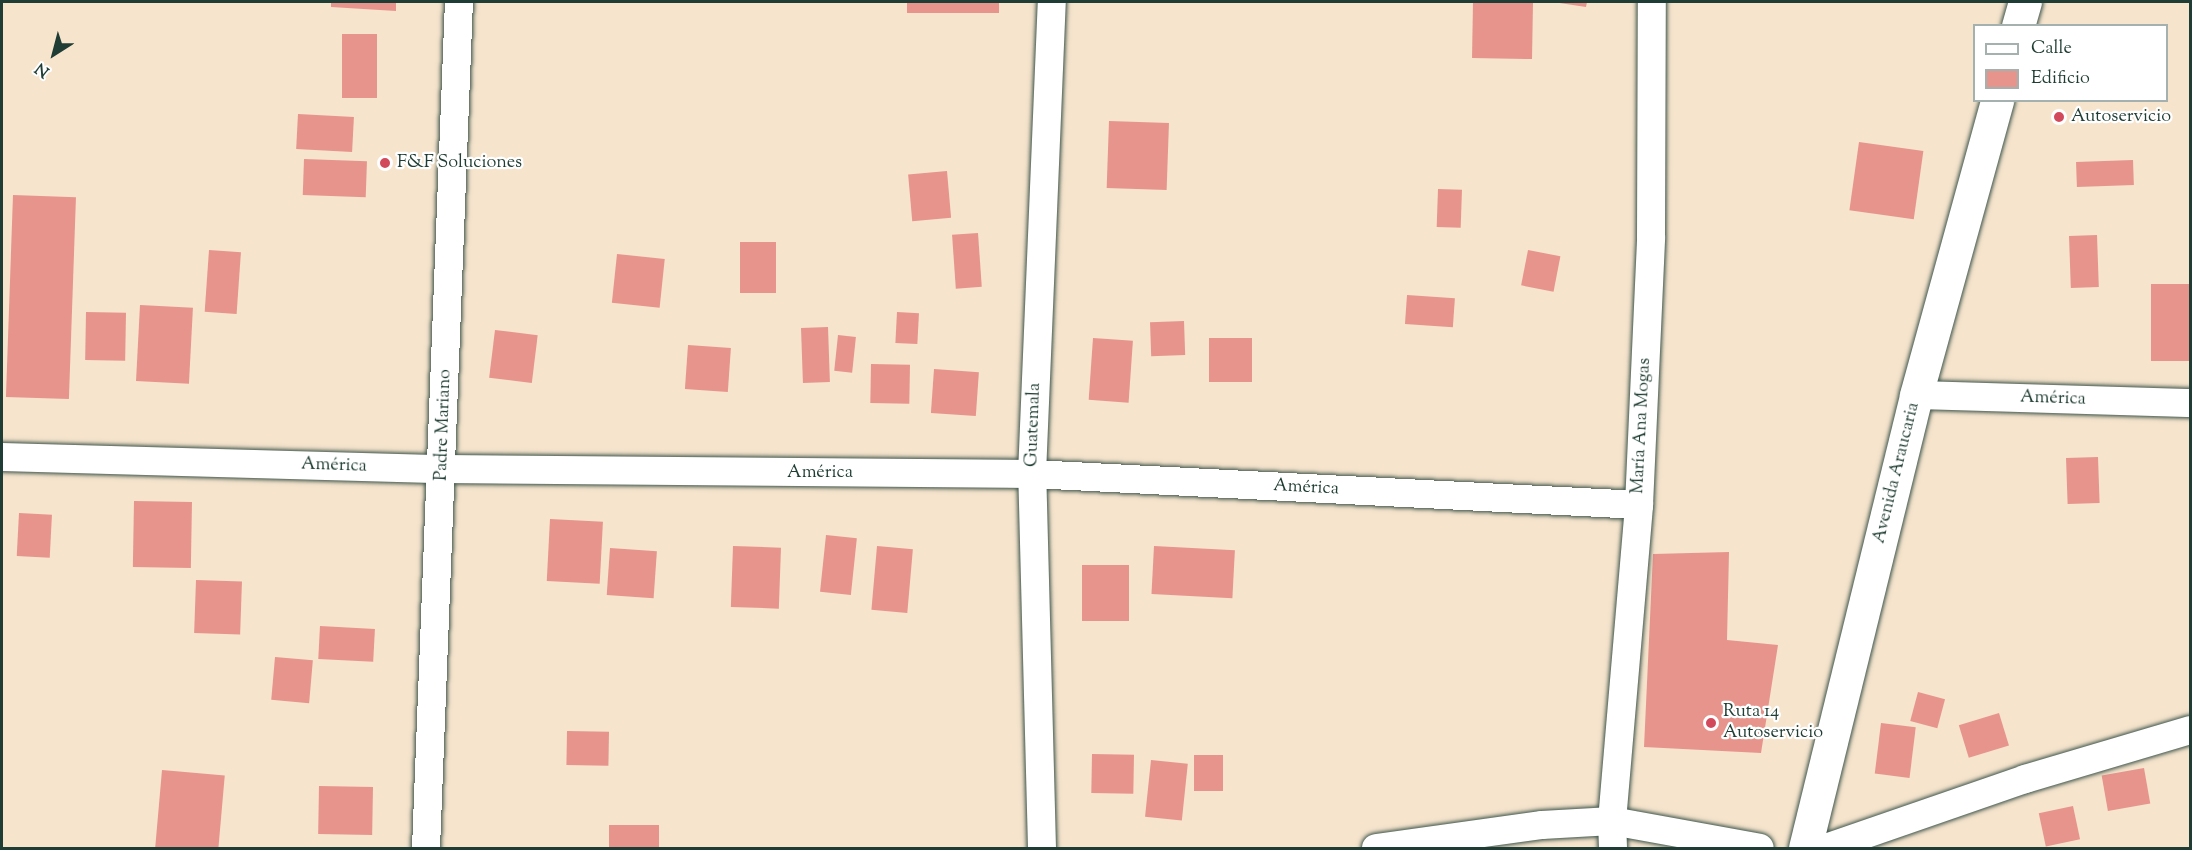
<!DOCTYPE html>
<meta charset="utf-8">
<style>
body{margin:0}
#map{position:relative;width:2192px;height:850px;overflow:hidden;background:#f6e4cd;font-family:"Sorts Mill Goudy",serif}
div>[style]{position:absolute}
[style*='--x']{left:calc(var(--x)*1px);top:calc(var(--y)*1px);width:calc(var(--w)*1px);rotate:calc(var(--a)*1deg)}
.building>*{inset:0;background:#e7948c;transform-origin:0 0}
.roads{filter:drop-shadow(0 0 2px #3f564b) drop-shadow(0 0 2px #3f564b)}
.minor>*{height:28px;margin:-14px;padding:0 14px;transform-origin:14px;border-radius:14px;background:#fff}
.secondary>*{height:33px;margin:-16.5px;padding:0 16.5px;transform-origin:16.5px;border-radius:16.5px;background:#fff}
.dots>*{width:16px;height:16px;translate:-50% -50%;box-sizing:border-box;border:3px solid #fff;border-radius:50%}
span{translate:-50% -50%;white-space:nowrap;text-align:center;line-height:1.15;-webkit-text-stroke:4.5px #fff;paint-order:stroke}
.poi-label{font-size:18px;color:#1f3d34}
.left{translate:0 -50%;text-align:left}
.street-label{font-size:18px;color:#1f3d34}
.frame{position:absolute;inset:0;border:3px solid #1f3d34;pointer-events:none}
.legend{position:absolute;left:1973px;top:24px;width:195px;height:78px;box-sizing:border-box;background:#fff;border:2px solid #a5b1ae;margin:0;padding:8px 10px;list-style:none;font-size:18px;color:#1f3d34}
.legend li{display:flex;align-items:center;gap:12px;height:30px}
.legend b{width:30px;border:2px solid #a5b1ae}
.north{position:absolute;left:24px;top:24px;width:60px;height:60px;-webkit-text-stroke:4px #fff;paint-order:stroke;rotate:216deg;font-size:16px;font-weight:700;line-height:24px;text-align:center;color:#1f3d34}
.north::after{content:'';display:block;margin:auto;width:21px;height:27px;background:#1f3d34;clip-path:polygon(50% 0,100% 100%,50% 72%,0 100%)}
</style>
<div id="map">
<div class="building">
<i style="clip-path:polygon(331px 2px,396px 2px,396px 11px,331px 7px)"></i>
<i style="left:907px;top:2px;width:92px;height:11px"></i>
<i style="left:1473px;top:2px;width:60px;height:56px;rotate:1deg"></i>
<i style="clip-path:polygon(1553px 2px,1587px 2px,1586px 7px)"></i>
<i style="left:342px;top:34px;width:35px;height:64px"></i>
<i style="left:298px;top:114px;width:56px;height:35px;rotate:3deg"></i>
<i style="left:1109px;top:121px;width:60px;height:67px;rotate:2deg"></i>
<i style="left:1859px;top:142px;width:65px;height:69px;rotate:8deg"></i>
<i style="left:304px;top:159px;width:63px;height:36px;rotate:2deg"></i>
<i style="left:2133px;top:160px;width:25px;height:57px;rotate:88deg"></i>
<i style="left:947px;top:171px;width:47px;height:39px;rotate:85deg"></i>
<i style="left:1438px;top:189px;width:24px;height:38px;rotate:2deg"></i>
<i style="left:13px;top:195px;width:63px;height:202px;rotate:2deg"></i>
<i style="left:978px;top:233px;width:54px;height:26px;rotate:86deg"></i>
<i style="left:2097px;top:235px;width:52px;height:28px;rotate:88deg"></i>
<i style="left:740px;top:242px;width:36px;height:51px"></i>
<i style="left:209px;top:250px;width:32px;height:62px;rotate:4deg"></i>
<i style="left:1528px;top:250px;width:33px;height:36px;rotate:11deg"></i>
<i style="left:617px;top:254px;width:48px;height:49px;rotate:6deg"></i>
<i style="left:2151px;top:284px;width:39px;height:77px"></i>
<i style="left:1407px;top:295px;width:48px;height:29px;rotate:4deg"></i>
<i style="left:140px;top:305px;width:53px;height:76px;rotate:3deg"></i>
<i style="left:86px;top:312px;width:40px;height:48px;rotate:1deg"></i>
<i style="left:897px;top:312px;width:22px;height:31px;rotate:3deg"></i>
<i style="left:1184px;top:321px;width:34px;height:34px;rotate:88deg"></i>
<i style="left:828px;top:327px;width:55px;height:27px;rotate:88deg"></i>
<i style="left:495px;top:330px;width:43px;height:48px;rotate:7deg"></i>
<i style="left:838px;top:335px;width:18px;height:36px;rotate:6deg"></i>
<i style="left:1093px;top:338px;width:40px;height:62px;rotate:4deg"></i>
<i style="left:1209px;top:338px;width:43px;height:44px"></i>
<i style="left:688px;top:345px;width:43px;height:44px;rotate:4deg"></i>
<i style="left:871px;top:364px;width:39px;height:39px;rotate:1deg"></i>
<i style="left:934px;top:369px;width:45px;height:44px;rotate:4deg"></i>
<i style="left:2098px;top:457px;width:46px;height:32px;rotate:88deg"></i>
<i style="left:134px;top:501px;width:58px;height:66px;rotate:1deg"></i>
<i style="left:19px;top:513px;width:33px;height:43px;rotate:3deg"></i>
<i style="left:550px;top:519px;width:53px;height:62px;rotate:3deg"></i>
<i style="left:826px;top:535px;width:31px;height:57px;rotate:6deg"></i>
<i style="left:733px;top:546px;width:48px;height:61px;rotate:2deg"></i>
<i style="left:877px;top:546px;width:36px;height:64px;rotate:5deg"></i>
<i style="left:1154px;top:546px;width:81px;height:48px;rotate:3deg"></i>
<i style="left:610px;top:548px;width:47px;height:47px;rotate:4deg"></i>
<i style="clip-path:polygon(1729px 552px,1727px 640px,1778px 645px,1761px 753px,1644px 747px,1653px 554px)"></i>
<i style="left:1082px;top:565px;width:47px;height:56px"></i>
<i style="left:196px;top:580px;width:46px;height:53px;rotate:2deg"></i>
<i style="left:320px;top:626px;width:55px;height:33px;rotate:3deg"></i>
<i style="left:275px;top:657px;width:38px;height:43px;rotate:5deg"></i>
<i style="left:1918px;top:692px;width:28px;height:30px;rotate:15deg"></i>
<i style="left:1999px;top:713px;width:34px;height:42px;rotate:73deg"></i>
<i style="left:1881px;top:723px;width:35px;height:51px;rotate:7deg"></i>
<i style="left:567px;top:731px;width:42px;height:34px;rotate:1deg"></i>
<i style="left:1092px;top:754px;width:42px;height:39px;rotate:1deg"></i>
<i style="left:1194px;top:755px;width:29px;height:36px"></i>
<i style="left:1151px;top:760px;width:37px;height:57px;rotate:6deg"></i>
<i style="left:2144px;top:768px;width:36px;height:43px;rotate:80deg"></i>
<i style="left:162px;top:770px;width:63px;height:78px;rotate:5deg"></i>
<i style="left:319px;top:786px;width:54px;height:48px;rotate:1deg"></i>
<i style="left:2073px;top:806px;width:34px;height:35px;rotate:78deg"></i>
<i style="left:609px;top:825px;width:50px;height:23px"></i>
</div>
<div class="roads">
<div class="minor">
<i style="--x:1916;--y:395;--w:274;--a:1.7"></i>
<i style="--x:2;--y:457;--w:441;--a:1.6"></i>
<i style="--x:443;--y:469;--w:589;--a:0.49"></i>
<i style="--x:1032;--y:474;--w:608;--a:2.92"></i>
<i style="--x:426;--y:848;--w:847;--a:-87.77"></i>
<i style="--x:1042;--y:848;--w:374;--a:-91.5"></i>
<i style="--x:1032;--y:474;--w:472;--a:-87.6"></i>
<i style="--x:1376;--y:848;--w:168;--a:-7.9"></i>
<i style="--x:1542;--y:825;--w:70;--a:-3.3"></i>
<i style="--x:1612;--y:821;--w:150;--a:10.3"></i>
<i style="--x:1613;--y:848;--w:27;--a:-92"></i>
<i style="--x:1612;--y:821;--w:317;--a:-85.1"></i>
<i style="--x:1639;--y:505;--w:268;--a:-87.4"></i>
<i style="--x:1651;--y:237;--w:235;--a:-89.8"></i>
<i style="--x:1826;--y:848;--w:211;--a:-19.1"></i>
<i style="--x:2025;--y:779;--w:172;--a:-16.5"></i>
</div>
<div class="secondary">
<i style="--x:2018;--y:26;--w:25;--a:-74"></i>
<i style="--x:1805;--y:848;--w:466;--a:-76.2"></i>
<i style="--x:1916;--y:395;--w:306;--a:-74.6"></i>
</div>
</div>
<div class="dots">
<i style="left:2059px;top:117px;background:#d1495b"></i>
<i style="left:385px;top:163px;background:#d1495b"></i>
<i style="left:1711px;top:723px;background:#d1495b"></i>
</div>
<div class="poi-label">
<span class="left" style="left:2071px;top:117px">Autoservicio</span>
<span class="left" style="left:397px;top:163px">F&amp;F Soluciones</span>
<span class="left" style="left:1723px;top:723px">Ruta 14<br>Autoservicio</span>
</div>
<div class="street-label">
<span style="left:2053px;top:399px;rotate:2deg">América</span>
<span style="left:444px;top:425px;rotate:-88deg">Padre Mariano</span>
<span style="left:1034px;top:425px;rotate:-88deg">Guatemala</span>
<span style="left:1642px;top:426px;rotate:-87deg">María Ana Mogas</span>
<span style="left:334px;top:466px;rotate:2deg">América</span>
<span style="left:820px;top:473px">América</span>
<span style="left:1897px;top:473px;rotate:-76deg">Avenida Araucaria</span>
<span style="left:1306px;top:488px;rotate:3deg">América</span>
</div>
<div class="frame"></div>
<ul class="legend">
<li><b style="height:8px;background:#fff"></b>Calle</li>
<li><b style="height:16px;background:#e7948c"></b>Edificio</li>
</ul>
<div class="north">N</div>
</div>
